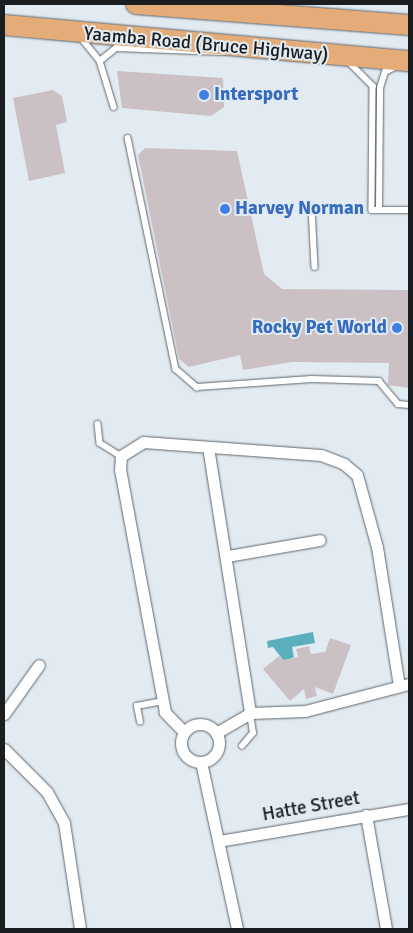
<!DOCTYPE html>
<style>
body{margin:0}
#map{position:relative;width:413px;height:933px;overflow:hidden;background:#e2ebf2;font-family:Signika,sans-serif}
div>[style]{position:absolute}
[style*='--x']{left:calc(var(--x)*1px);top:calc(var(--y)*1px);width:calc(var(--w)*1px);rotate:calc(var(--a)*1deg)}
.water>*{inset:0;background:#5baebb}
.building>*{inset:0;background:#cbc0c4}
.roads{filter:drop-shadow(0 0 1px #5f666c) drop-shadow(0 0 1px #5f666c)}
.service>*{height:5.5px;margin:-2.75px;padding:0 2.75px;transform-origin:2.75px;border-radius:2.75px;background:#fff}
.minor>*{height:11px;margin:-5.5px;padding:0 5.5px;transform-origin:5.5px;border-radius:5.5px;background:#fff}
.minor>.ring{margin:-5.5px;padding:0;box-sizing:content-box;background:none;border:11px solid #fff;border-radius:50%}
.trunk>*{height:20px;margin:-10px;padding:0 10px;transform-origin:10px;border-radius:10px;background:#e4ac78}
.dots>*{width:14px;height:14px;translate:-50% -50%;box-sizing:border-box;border:2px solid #e2ebf2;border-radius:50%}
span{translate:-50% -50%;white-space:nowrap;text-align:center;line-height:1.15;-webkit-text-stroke:4px #e2ebf2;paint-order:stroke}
.street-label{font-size:19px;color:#1b1e21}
.shop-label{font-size:19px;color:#366cbe;font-weight:700}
.left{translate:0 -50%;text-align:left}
.right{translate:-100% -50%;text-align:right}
.frame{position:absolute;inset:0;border:5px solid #1b1e21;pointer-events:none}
</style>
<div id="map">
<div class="water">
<i style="clip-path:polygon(313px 632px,315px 643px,292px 647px,294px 657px,284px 661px,273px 647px,268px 648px,267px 641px)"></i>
</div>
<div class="building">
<i style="clip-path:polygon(117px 71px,223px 78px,224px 107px,211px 116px,122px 108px)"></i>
<i style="clip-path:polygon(53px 90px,62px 96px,67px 122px,56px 125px,65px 173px,29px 181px,13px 98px)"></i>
<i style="clip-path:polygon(145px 148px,237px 151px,264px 274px,282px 289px,409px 290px,409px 388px,388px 385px,389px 363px,292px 362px,243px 370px,240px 355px,189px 367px,179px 359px,138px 155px)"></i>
<i style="clip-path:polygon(330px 638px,351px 645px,333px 694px,315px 687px,317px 696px,306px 699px,304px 689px,290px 701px,263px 669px,279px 656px,283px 660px,298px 657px,296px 649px,309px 646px,311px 654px,325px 652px)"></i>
</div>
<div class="roads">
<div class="service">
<i style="--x:79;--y:35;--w:33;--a:51"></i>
<i style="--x:100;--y:61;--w:48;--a:73.1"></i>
<i style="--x:100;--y:61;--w:21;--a:-39"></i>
<i style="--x:116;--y:48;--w:108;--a:2.1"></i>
<i style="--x:349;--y:62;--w:34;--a:45"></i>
<i style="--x:373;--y:86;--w:124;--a:90.5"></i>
<i style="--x:372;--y:210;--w:35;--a:0"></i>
<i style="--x:128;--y:138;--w:236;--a:78.3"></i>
<i style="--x:176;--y:369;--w:28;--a:41"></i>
<i style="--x:197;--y:387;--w:115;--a:-4"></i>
<i style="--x:312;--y:379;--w:67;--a:1.7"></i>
<i style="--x:379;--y:381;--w:30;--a:50"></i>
<i style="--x:398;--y:404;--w:11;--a:5"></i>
<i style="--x:312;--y:208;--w:59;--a:87.1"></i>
<i style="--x:379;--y:210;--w:122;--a:-89.5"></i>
<i style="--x:380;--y:88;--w:17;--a:-73"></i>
<i style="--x:385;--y:72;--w:11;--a:-27"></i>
<i style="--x:98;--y:424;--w:19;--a:84"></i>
<i style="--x:100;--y:443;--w:25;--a:32"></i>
<i style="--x:140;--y:722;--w:16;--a:-101"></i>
<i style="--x:137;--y:706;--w:26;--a:-11"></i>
<i style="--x:242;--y:746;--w:17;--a:-50"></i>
<i style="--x:253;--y:733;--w:20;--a:-99"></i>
</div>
<div class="minor">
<i style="--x:208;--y:447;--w:269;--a:81"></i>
<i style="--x:228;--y:556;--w:93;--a:-9.9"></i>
<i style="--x:4;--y:714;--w:60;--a:-54.5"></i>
<i class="ring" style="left:181px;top:724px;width:27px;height:27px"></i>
<i style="--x:184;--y:732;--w:28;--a:-134"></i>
<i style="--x:165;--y:712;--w:246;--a:-100.5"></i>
<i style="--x:120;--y:470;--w:14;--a:-86"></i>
<i style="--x:121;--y:456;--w:26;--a:-32"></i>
<i style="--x:143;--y:442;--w:178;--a:4.2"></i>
<i style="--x:321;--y:455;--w:25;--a:21"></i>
<i style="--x:344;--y:464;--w:17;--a:40"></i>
<i style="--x:357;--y:475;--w:75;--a:74.5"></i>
<i style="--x:377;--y:547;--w:141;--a:81"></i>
<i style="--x:216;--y:733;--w:39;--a:-30"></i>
<i style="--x:250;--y:713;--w:55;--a:-2.1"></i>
<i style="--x:305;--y:711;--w:107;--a:-14.6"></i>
<i style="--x:4;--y:749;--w:61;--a:45"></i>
<i style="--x:47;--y:792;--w:35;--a:61"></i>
<i style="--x:64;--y:823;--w:107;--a:81.4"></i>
<i style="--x:201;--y:762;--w:171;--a:77.8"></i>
<i style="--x:366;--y:815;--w:116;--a:80"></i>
<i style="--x:219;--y:841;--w:193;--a:-9.6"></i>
</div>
<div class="trunk">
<i style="--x:136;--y:4;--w:274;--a:4.4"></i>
<i style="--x:4;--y:25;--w:407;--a:5.1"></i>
</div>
</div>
<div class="dots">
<i style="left:204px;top:95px;background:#3f7fe0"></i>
<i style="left:225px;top:209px;background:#3f7fe0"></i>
<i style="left:397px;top:328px;background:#3f7fe0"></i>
</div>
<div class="street-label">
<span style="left:206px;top:45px;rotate:5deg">Yaamba Road (Bruce Highway)</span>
<span style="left:311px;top:807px;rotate:-10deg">Hatte Street</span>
</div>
<div class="shop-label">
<span class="left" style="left:214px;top:95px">Intersport</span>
<span class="left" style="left:235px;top:209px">Harvey Norman</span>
<span class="right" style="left:387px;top:328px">Rocky Pet World</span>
</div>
<div class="frame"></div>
</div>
